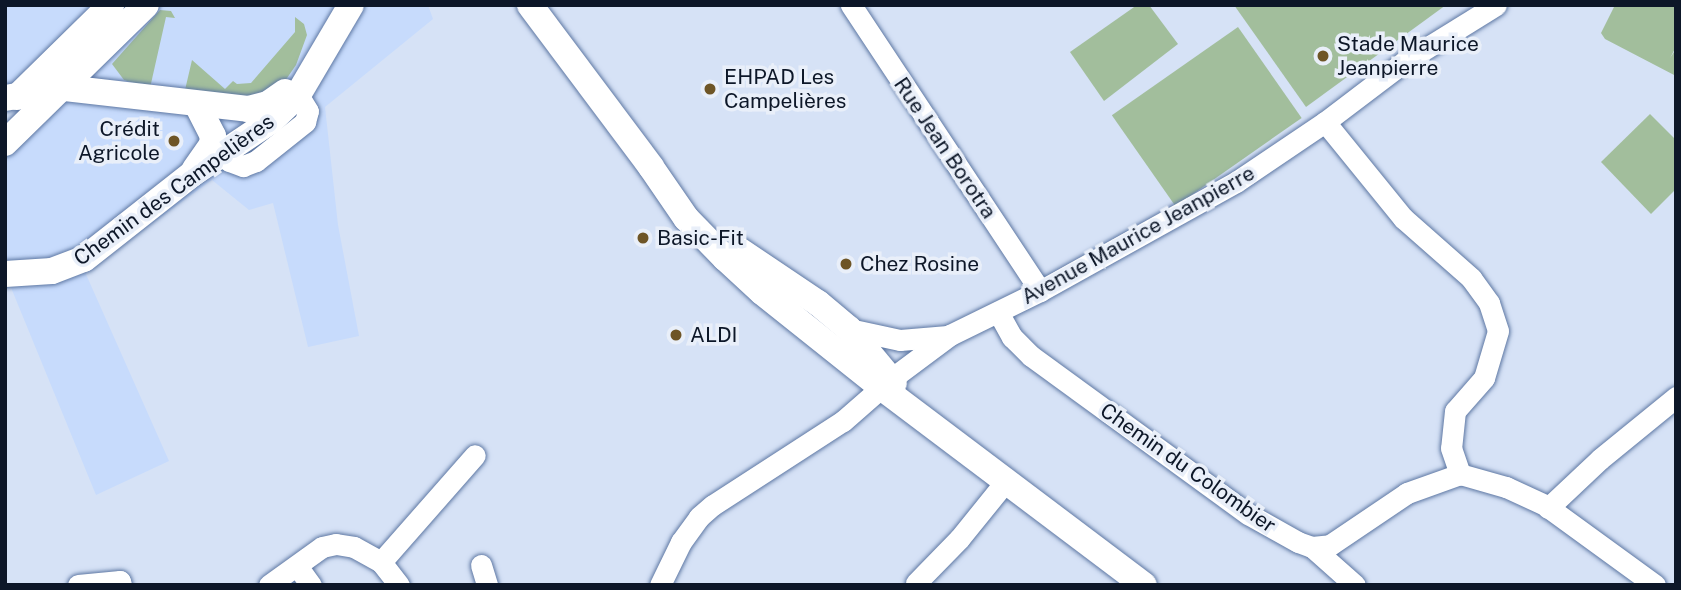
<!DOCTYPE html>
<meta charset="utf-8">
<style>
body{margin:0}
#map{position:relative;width:1681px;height:590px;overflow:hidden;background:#d6e2f6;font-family:"Public Sans",sans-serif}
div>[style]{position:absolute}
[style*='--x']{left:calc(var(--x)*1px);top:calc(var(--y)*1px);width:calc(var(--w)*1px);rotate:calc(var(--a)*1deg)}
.built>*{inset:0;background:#c7dbfc}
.green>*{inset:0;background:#a2be9c;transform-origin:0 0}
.roads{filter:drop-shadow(0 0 2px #5d77a3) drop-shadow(0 0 2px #5d77a3)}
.minor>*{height:21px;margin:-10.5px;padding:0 10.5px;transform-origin:10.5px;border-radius:10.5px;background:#fff}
.major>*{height:26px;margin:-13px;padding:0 13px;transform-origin:13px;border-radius:13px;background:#fff}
.dots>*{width:19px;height:19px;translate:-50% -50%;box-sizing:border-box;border:4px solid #e9eff9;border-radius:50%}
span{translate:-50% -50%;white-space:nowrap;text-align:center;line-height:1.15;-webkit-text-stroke:7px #e9eff9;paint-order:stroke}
.poi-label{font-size:21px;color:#0d1728}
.left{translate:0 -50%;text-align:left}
.right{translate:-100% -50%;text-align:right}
.street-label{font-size:21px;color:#0d1728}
.frame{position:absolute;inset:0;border:7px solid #0d1728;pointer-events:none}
</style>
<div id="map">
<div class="built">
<i style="clip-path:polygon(5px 5px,99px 5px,15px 86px,5px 88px)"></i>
<i style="clip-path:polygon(157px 5px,428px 5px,433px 19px,325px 107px,338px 225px,359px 336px,308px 347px,273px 203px,249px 210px,212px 180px,85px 272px,169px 461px,96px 495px,5px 273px,5px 157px)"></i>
</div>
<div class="green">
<i style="clip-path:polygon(1137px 5px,1149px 5px,1178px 44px,1104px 101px,1070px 52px)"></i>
<i style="clip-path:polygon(1234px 5px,1446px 5px,1306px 107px)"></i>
<i style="clip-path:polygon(1615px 5px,1676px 5px,1676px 47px,1670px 58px,1676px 49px,1676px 76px,1605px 39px,1601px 33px)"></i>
<i style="clip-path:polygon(160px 10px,171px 11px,175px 18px,166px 17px,150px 88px,124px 80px,112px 64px)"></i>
<i style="clip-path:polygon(295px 17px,304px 24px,307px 35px,296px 65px,285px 81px,265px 98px,185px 90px,192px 60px,225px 89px,233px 81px,237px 84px,251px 83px,295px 32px)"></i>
<i style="left:1238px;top:27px;width:111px;height:154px;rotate:55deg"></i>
<i style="clip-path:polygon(1650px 114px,1676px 140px,1676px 189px,1651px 214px,1601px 162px)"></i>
</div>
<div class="roads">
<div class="minor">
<i style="--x:851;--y:5;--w:343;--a:56.5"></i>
<i style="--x:1325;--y:122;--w:124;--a:50.9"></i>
<i style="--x:1403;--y:218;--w:91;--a:41.4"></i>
<i style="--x:1471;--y:278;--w:31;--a:54"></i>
<i style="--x:1489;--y:303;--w:29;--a:72"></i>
<i style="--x:1498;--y:331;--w:49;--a:106.6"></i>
<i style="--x:1484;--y:378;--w:44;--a:131.3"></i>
<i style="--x:1455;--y:411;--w:37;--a:96"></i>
<i style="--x:1451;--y:448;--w:28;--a:71"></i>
<i style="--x:223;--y:154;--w:9;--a:49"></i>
<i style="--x:229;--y:161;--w:15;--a:20"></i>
<i style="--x:243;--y:166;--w:14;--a:-21"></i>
<i style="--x:256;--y:161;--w:63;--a:-38.5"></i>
<i style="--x:305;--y:122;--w:11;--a:-75"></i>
<i style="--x:308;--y:111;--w:19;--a:-122"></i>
<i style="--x:998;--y:312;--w:29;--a:61"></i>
<i style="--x:1012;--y:337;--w:27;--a:45"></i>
<i style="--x:1031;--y:356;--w:268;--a:36.1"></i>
<i style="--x:1248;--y:514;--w:57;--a:29.2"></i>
<i style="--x:1298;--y:542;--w:15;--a:20"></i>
<i style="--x:1312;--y:547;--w:18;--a:-6"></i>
<i style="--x:1330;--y:545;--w:93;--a:-34"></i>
<i style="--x:1407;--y:493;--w:56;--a:-19.7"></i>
<i style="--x:1460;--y:474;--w:48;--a:15.8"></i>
<i style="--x:1506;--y:487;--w:43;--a:24.8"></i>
<i style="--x:1545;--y:505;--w:136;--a:36"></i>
<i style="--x:849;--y:329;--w:52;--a:12.2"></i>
<i style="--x:900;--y:340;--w:48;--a:-4.8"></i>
<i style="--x:1548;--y:508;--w:71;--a:-43.3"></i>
<i style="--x:1600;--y:459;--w:98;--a:-39.2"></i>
<i style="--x:1312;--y:547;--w:57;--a:41.5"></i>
<i style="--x:381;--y:562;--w:142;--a:-48.7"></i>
<i style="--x:481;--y:565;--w:21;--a:73"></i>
<i style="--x:297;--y:566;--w:24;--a:54"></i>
<i style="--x:916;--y:583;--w:62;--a:-45.7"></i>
<i style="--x:959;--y:539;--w:75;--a:-51"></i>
<i style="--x:78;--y:585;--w:42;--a:-5.4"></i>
<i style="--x:120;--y:581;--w:4;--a:76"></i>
<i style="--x:269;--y:585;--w:65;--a:-35.6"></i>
<i style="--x:322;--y:547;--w:14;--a:-12"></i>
<i style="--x:336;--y:544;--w:18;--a:9"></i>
<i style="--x:354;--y:547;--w:31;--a:29"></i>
<i style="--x:381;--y:562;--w:29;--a:52"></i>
<i style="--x:660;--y:585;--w:48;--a:-64"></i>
<i style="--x:681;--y:542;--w:31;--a:-54"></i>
<i style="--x:699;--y:517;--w:18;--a:-41"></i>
<i style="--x:713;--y:505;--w:155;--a:-32.9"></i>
<i style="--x:843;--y:421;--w:64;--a:-41.2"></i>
<i style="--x:891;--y:379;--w:74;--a:-36.7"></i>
<i style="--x:950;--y:335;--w:100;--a:-26.1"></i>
<i style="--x:1040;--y:291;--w:224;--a:-29.1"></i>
<i style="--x:1236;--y:182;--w:107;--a:-34"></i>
<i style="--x:1325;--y:122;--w:99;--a:-37.2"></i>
<i style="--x:1404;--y:62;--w:108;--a:-31.8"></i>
</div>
<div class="major">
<i style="--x:530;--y:5;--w:202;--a:53.2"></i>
<i style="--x:651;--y:167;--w:62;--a:55.5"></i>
<i style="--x:686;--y:218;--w:56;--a:45.7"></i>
<i style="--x:725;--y:258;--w:50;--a:42.6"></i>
<i style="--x:762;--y:292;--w:152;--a:38.6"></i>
<i style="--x:881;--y:387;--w:329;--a:37"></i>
<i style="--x:17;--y:97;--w:132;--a:-44.4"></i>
<i style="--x:5;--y:98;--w:61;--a:-9.5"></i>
<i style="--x:65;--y:88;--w:184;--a:6.5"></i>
<i style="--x:248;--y:109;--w:21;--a:-14"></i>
<i style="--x:268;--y:104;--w:21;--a:-35"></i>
<i style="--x:5;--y:143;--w:197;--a:-44.4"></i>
<i style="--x:195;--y:169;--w:29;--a:-55"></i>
<i style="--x:212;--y:145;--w:9;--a:-84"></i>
<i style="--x:213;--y:136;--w:35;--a:-117"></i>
<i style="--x:739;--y:250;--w:95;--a:33.9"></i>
<i style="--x:818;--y:303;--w:40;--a:40"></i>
<i style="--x:849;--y:329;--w:70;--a:50.2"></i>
<i style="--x:5;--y:274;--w:47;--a:-3.7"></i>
<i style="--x:52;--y:271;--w:34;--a:-21"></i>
<i style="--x:84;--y:259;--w:137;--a:-38.2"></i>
<i style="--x:192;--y:174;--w:95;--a:-33.9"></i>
<i style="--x:271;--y:121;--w:37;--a:-44"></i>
<i style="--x:298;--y:95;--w:104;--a:-59.5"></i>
</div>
</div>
<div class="dots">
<i style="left:1323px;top:56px;background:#6e5526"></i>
<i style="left:710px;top:89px;background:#6e5526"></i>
<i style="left:174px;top:141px;background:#6e5526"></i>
<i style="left:643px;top:238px;background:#6e5526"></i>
<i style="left:846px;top:264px;background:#6e5526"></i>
<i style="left:676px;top:335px;background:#6e5526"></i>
</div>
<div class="poi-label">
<span class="left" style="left:1337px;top:56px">Stade Maurice<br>Jeanpierre</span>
<span class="left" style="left:724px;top:89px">EHPAD Les<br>Campelières</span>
<span class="right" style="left:160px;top:141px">Crédit<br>Agricole</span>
<span class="left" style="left:657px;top:238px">Basic-Fit</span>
<span class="left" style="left:860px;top:264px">Chez Rosine</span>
<span class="left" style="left:690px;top:335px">ALDI</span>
</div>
<div class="street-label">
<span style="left:945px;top:148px;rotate:56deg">Rue Jean Borotra</span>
<span style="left:174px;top:190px;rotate:-36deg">Chemin des Campelières</span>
<span style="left:1138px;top:235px;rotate:-29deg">Avenue Maurice Jeanpierre</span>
<span style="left:1188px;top:468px;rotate:35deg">Chemin du Colombier</span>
</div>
<div class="frame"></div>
</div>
